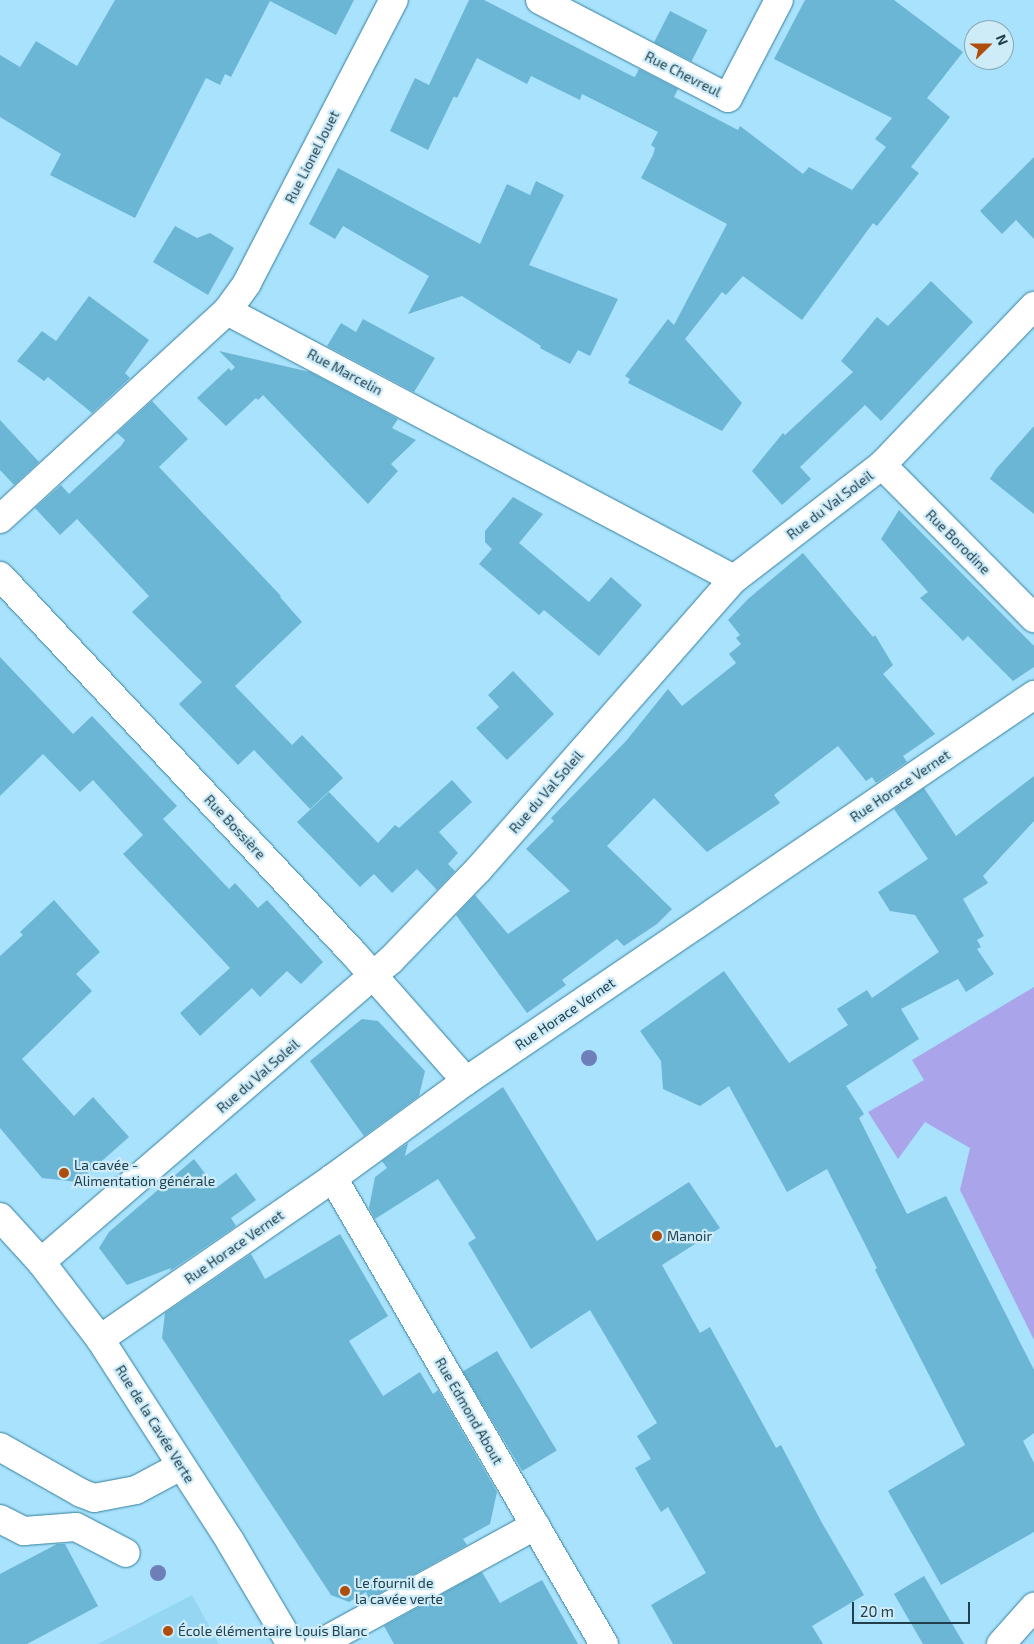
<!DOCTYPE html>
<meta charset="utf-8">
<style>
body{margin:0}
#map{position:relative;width:1034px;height:1644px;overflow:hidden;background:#a8e2fc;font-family:"Exo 2",sans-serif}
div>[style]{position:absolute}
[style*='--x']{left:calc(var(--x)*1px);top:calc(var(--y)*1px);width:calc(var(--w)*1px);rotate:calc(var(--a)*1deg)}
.built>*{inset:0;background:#95d6f3}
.green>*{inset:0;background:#aaa5eb}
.building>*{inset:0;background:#6bb6d5;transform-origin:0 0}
.roads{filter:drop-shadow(0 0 1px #337f9d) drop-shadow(0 0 1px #337f9d)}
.minor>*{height:28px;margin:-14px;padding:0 14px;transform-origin:14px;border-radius:14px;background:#fff}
.trees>*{width:16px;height:16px;margin:-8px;border-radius:50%;background:#6e7eb9}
.dots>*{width:14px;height:14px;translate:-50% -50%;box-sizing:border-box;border:2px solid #ceebf8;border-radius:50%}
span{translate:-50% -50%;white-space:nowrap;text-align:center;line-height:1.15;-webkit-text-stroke:4.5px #ceebf8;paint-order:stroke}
.street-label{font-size:14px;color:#21404e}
.poi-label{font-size:14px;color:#21404e}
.left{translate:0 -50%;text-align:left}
.north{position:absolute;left:964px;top:20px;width:50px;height:50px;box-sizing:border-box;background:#ceebf8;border:1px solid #89a7b4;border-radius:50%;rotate:68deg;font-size:14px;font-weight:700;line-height:20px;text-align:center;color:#21404e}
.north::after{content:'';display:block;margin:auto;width:18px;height:22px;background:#af4e0c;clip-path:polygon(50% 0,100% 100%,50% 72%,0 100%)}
.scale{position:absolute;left:852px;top:1602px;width:118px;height:22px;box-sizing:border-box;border:2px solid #21404e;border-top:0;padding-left:6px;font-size:15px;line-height:18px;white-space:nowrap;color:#21404e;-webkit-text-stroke:4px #ceebf8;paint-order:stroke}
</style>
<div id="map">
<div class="built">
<i style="clip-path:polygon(192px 1595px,219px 1644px,98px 1644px)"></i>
</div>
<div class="green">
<i style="clip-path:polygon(1034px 987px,1034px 1340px,960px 1190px,970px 1148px,925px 1122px,898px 1159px,868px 1112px,924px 1080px,912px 1060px)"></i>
</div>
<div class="building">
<i style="clip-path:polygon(115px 0,354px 0,336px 35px,270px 1px,231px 77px,225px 74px,220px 85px,206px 78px,135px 218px,50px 175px,61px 154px,0 117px,0 55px,20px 67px,36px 41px,77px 66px)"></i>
<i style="clip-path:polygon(469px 0,484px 0,632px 76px,635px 77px,639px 69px,678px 89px,674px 97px,738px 130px,740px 126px,803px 174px,809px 167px,852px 190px,886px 147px,875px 139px,892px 118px,774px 59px,805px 0,894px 0,963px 52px,927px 98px,950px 117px,911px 167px,919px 173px,877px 226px,873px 223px,802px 320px,743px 276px,726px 295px,722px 292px,685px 339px,742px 403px,722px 431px,628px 383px,630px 379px,625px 376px,668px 319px,674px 325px,727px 224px,641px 178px,653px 155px,655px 148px,651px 145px,658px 132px,582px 94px,580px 100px,531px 76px,527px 84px,477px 58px,457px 98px,445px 92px,454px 96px,428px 150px,390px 131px,415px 78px,429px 85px)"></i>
<i style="left:670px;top:11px;width:42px;height:35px;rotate:27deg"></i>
<i style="clip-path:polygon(1034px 157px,1034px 239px,1016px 220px,1002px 234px,980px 211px)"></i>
<i style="clip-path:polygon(338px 168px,480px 244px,507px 184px,530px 195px,536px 181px,564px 195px,529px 265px,618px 299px,590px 356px,578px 350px,570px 364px,540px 348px,541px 346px,462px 296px,408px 314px,429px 276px,343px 226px,335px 239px,309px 224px)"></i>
<i style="clip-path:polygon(175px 226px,197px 238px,210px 233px,234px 248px,208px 295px,153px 262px)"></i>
<i style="clip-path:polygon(931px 281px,973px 322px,881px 421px,865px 405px,800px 467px,811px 479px,782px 505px,752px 471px,783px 433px,785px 435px,853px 372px,841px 361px,877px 317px,888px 326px)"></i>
<i style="clip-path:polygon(89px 296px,149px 340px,125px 373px,130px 378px,92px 413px,48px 377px,44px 381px,17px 361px,42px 331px,56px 341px)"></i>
<i style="clip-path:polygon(363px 319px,435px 358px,414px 392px,327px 346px,341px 323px,356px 332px)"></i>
<i style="clip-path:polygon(219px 351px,310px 372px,398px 419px,392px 428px,416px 440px,391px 464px,398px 471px,368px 504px,263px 395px,258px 400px,256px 398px,226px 426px,197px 398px,229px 368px,231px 371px,235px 367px)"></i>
<i style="clip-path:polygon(152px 401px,188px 439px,159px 467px,281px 596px,280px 597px,302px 622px,235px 686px,292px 745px,302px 735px,343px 778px,310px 809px,254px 750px,238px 765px,179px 704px,202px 682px,132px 612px,149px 596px,77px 519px,60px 535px,35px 508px,61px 485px,69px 494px,121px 446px,125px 440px,117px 433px)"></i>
<i style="clip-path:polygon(0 420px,39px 462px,14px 485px,0 470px)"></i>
<i style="clip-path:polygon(1034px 426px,1034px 514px,990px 479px,996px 469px)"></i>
<i style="clip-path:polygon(513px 497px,543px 514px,519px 543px,589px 602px,611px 577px,642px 605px,599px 656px,544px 610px,539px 615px,479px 564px,492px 549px,485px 542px,485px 531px)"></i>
<i style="clip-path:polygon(899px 510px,1034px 646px,1034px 667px,1013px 681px,968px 636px,963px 641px,920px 598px,928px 592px,881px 539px)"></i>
<i style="clip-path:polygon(803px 553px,873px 637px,875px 635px,893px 665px,883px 674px,935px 734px,903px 756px,907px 762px,876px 783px,872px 777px,866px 781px,838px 746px,774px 795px,780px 803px,707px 852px,654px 798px,607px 846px,672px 909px,657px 924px,624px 946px,617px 939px,562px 980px,566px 985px,527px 1013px,456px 915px,475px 895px,508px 934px,570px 891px,526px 849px,554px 821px,551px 818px,626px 741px,668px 689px,682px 706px,736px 663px,729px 654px,741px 644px,736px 638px,740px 635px,728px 620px,748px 599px)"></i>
<i style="clip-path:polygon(0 657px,73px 734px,92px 716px,177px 806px,163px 819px,229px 889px,235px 883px,258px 908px,267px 900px,323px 962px,301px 984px,287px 971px,260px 997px,252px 988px,200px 1036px,180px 1013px,230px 968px,123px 854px,143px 835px,93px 780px,80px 792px,43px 754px,0 796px)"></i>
<i style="clip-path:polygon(513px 671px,554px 714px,507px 760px,476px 728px,499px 707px,488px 695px)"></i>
<i style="clip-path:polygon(1034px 776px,1034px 821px,983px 876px,988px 883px,963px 899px,984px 936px,977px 940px,981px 947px,977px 949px,994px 974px,966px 992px,958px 979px,901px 1009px,919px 1039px,846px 1086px,864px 1114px,859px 1118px,907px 1214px,946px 1196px,1034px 1370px,1034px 1433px,1023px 1441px,1034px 1463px,1034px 1532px,941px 1585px,888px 1491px,965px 1445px,875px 1270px,877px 1268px,827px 1169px,787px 1192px,729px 1086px,700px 1106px,663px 1089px,661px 1061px,640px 1031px,724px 971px,789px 1063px,817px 1045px,848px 1025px,837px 1009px,867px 990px,872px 998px,939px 952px,915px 915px,890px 911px,878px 892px,928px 859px,894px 809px,924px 788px,956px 836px)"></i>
<i style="clip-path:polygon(452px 780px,472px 802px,439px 832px,458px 853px,448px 864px,455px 871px,437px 890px,417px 869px,392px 893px,374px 874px,360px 887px,297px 822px,329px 792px,378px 843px,395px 825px,399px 828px)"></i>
<i style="clip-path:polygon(54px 900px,100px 952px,76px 974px,92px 991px,22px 1059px,74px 1116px,93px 1097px,129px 1137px,78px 1182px,42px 1178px,0 1128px,0 956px,23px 935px,20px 932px)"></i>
<i style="clip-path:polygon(362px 1019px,378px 1021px,425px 1071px,419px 1096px,364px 1136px,310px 1061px)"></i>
<i style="clip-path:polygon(503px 1087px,597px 1241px,689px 1182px,720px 1228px,662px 1265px,700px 1333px,710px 1327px,776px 1448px,781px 1445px,822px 1523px,864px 1595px,812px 1626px,823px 1644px,673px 1644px,651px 1605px,706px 1573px,668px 1507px,661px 1512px,635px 1468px,651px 1459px,637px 1436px,657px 1423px,590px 1310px,531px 1349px,468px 1243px,476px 1238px,438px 1179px,375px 1219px,369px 1208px,375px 1177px,387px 1168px,382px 1161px,408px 1143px,405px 1156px)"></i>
<i style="clip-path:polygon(194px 1159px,216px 1188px,236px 1173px,256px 1200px,231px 1218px,236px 1226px,170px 1271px,171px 1268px,127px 1285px,99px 1248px,109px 1232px)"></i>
<i style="clip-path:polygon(340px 1234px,388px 1316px,349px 1341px,383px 1396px,420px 1372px,433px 1394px,438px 1390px,497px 1492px,490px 1524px,463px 1539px,467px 1545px,369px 1599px,366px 1592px,349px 1602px,331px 1595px,162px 1338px,165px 1313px,251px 1254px,265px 1279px)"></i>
<i style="left:497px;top:1351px;width:116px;height:40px;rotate:59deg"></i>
<i style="clip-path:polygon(57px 1544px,65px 1544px,98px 1606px,27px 1644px,0 1644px,0 1574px)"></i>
<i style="clip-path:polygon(482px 1572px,500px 1603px,542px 1580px,578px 1644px,394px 1644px,384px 1626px)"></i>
<i style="clip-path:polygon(924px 1576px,964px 1644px,923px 1644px,894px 1594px)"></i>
</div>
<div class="roads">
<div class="minor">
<i style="--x:540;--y:0;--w:212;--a:27.5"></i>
<i style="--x:728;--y:98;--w:110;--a:-62.5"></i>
<i style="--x:227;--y:311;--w:573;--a:27.86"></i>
<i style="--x:882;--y:465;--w:216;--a:45.2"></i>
<i style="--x:0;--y:519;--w:308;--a:-42.5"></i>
<i style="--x:227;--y:311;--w:34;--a:-54"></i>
<i style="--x:247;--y:283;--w:319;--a:-62.6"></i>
<i style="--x:0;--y:576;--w:519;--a:46.87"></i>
<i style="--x:355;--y:955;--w:168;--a:48.6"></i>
<i style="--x:333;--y:1178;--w:539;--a:59.82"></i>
<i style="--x:0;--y:1217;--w:61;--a:47.7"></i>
<i style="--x:41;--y:1262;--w:97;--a:52.5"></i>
<i style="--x:100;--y:1339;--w:240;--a:57.2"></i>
<i style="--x:230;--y:1541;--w:120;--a:59.4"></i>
<i style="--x:41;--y:1262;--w:462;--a:-40.8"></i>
<i style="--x:391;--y:960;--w:125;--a:-46"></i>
<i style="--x:478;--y:870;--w:388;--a:-48.7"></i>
<i style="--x:734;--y:579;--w:187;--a:-37.6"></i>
<i style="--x:882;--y:465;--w:220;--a:-46.3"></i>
<i style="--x:100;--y:1339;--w:283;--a:-34.6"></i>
<i style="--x:333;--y:1178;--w:165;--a:-36.1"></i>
<i style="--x:466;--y:1081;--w:687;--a:-34.2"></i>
<i style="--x:0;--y:1447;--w:93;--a:29.6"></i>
<i style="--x:81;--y:1493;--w:14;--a:21"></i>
<i style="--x:94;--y:1498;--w:43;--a:-10.8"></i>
<i style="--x:136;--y:1490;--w:51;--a:-28.1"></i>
<i style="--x:0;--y:1519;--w:27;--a:27"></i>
<i style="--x:24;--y:1531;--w:52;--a:-4.4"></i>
<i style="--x:76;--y:1527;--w:56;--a:27.5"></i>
<i style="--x:319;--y:1644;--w:247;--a:-28.7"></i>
<i style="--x:1001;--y:1644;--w:50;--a:-48.3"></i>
</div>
</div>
<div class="trees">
<i style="left:589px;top:1058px"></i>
<i style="left:158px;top:1573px"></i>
</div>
<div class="dots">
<i style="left:64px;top:1173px;background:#af4e0c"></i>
<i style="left:657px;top:1236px;background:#af4e0c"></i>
<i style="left:345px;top:1591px;background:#af4e0c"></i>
<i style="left:168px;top:1631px;background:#af4e0c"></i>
</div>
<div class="street-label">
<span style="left:683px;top:74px;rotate:27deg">Rue Chevreul</span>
<span style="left:312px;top:157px;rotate:-63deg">Rue Lionel Jouet</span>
<span style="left:345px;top:372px;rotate:28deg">Rue Marcelin</span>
<span style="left:830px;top:505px;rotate:-37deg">Rue du Val Soleil</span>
<span style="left:958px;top:542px;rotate:45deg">Rue Borodine</span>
<span style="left:900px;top:786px;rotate:-34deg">Rue Horace Vernet</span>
<span style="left:546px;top:792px;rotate:-49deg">Rue du Val Soleil</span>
<span style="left:235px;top:827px;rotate:47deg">Rue Bossière</span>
<span style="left:565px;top:1014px;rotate:-34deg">Rue Horace Vernet</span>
<span style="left:258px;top:1076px;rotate:-41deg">Rue du Val Soleil</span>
<span style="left:234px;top:1247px;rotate:-35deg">Rue Horace Vernet</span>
<span style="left:469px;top:1411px;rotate:60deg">Rue Edmond About</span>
<span style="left:155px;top:1424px;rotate:58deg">Rue de la Cavée Verte</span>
</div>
<div class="poi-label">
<span class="left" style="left:74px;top:1173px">La cavée -<br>Alimentation générale</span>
<span class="left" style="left:667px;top:1236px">Manoir</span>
<span class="left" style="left:355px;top:1591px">Le fournil de<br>la cavée verte</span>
<span class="left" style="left:178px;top:1631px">École élémentaire Louis Blanc</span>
</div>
<div class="north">N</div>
<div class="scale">20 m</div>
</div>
